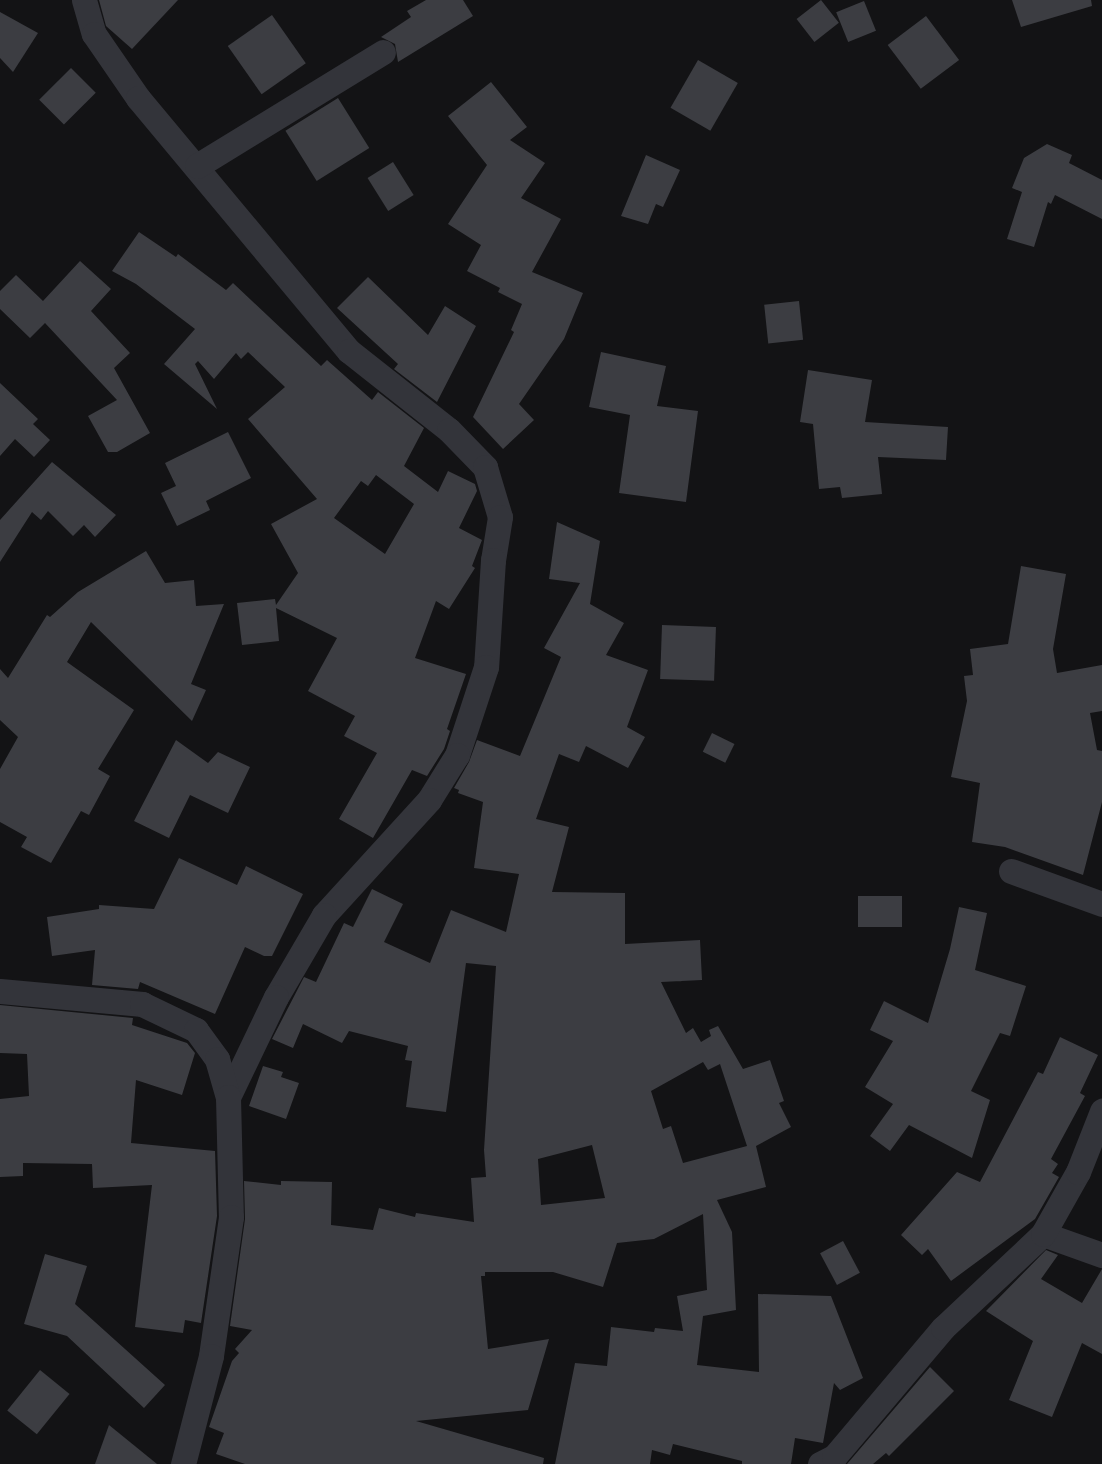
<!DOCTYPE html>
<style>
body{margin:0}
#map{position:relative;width:1102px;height:1464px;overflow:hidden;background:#131315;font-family:Rubik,sans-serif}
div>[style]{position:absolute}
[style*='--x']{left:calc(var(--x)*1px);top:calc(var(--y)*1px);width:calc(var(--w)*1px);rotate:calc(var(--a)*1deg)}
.building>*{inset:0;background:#3c3d42;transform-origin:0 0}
.street>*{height:25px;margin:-12.5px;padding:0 12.5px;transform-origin:12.5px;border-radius:12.5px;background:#33343a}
span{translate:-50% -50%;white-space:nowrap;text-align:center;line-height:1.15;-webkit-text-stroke:5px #0e0e10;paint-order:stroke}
</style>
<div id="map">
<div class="building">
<i style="clip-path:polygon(99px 0,178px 0,132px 49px,106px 26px)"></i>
<i style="clip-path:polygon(426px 0,463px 0,473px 16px,398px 62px,395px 44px,381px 37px,411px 17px,407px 11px)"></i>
<i style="left:821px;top:0;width:29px;height:31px;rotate:52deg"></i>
<i style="clip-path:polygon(1012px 0,1091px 0,1092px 6px,1021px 27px)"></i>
<i style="left:864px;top:1px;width:32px;height:30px;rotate:68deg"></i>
<i style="clip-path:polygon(0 12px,38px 33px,13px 72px,0 58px)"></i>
<i style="left:272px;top:15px;width:59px;height:54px;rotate:55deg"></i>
<i style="left:926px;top:16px;width:55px;height:48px;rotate:53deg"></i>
<i style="left:698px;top:60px;width:46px;height:55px;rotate:30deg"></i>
<i style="left:71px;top:68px;width:35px;height:45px;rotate:45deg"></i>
<i style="clip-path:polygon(491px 82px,527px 127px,510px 140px,545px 163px,521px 198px,561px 219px,532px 272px,583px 293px,564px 339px,519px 404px,534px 420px,503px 449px,473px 417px,514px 332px,511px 330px,522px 304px,498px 292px,500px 288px,467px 271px,481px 245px,448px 224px,487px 165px,448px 116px)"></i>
<i style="left:338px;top:98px;width:59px;height:62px;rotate:58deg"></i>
<i style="clip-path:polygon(1047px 144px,1072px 155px,1069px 163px,1102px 180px,1102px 219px,1055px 195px,1051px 204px,1048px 202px,1034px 247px,1007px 239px,1022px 192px,1012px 188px,1024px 158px)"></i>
<i style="clip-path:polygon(646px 155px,680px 170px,663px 207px,656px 204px,648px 224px,621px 216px)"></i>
<i style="left:393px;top:162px;width:39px;height:30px;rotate:58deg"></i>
<i style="clip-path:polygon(evenodd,139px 232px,176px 257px,178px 254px,226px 290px,233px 283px,321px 366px,327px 360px,372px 400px,378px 392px,424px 428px,404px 466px,438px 492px,448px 471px,475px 484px,477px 491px,459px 528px,482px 540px,472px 566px,475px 568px,449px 609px,436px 601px,415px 658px,466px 674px,447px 729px,450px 731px,444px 749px,427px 776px,412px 770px,373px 838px,339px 819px,377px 753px,344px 736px,355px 716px,308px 691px,337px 638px,276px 608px,279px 641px,242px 645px,237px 603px,275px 599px,276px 605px,298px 573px,271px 524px,317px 499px,248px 419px,285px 387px,248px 352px,241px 359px,236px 353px,214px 379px,198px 361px,195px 364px,217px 409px,164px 364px,195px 329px,136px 284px,112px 271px,139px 232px,376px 475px,414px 504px,385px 554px,334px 518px,361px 481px,368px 486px,376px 475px)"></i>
<i style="clip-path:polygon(80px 261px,111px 289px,91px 311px,130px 353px,114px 368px,150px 433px,117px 452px,108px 452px,88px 416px,117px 400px,45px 323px,30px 338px,0 309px,0 291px,16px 275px,43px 301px)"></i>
<i style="clip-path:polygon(368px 277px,428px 335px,445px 306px,476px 326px,437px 402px,394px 369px,398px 364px,337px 308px)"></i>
<i style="left:799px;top:301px;width:39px;height:35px;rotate:84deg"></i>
<i style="clip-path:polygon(601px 352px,666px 366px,657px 406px,698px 411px,686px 502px,619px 493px,630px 415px,589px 407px)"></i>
<i style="clip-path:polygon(808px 370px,872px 380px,865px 422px,948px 427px,946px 460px,878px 457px,882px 494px,842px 498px,840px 487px,819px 489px,813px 424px,800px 422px)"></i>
<i style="clip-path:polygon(0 383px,38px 419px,33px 424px,50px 440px,34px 457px,15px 439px,0 456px)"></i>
<i style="clip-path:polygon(228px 432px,251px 478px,206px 501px,210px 510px,177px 526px,161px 493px,176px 486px,165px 463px)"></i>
<i style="clip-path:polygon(52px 462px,116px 515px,95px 537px,84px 525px,73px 536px,48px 511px,41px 520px,32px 512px,0 562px,0 520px)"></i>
<i style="clip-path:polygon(evenodd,557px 522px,600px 541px,590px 604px,624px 623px,606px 655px,648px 670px,627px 727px,645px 737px,628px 768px,586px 746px,579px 762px,559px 754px,536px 819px,569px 827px,552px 892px,625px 893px,625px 944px,700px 940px,702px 980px,661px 982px,686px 1033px,693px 1028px,701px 1042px,711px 1036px,709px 1030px,718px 1026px,743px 1069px,770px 1060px,784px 1101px,779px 1103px,791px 1127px,756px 1146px,766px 1187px,717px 1200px,732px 1232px,736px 1310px,703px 1316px,697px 1365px,759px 1372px,758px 1294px,831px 1296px,863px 1378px,840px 1390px,834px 1383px,823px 1443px,795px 1438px,791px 1464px,742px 1464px,742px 1461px,673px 1444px,670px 1455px,652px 1450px,650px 1464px,555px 1464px,575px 1363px,607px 1366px,611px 1327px,654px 1332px,655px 1328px,683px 1331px,677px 1296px,707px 1290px,703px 1214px,654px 1239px,617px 1243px,603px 1287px,553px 1272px,485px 1272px,485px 1276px,481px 1276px,488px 1349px,549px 1339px,528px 1410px,416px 1421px,544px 1458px,543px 1464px,245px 1464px,216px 1454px,224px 1433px,209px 1427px,232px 1361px,239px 1353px,235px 1349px,252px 1330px,230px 1326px,245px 1219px,244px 1181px,281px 1185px,281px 1181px,332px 1182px,331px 1225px,373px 1230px,379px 1208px,415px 1217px,416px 1213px,474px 1222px,471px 1178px,486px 1177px,484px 1150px,496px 966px,466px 963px,446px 1112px,406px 1107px,412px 1061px,405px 1060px,408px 1046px,349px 1031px,342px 1043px,303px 1024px,293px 1048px,272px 1039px,304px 977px,316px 982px,344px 923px,353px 927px,372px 889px,403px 904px,384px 942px,430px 963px,451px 910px,506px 932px,519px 874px,474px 868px,483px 802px,458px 793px,459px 790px,454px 788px,469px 762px,477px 740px,520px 756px,561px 657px,544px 648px,580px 583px,549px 579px,557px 522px,703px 1062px,708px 1070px,720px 1064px,747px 1146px,683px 1163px,671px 1126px,663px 1129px,651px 1091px,703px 1062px,557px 522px,592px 1145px,605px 1198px,541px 1205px,538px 1159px,592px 1145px)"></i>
<i style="clip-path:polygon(146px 551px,165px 583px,194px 580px,196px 606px,224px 604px,191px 684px,206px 690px,192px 721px,91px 622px,67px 662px,134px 710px,98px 769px,110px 776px,89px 815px,81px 811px,51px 863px,21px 847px,27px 837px,0 822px,0 769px,18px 737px,0 720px,0 669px,8px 678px,47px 615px,50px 617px,78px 592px)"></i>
<i style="clip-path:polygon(1021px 566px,1066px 574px,1053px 649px,1057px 673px,1102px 665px,1102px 711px,1090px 713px,1097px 750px,1102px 751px,1102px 802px,1083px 875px,1005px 847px,972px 842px,980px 783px,951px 777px,967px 701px,964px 676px,973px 675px,970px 649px,1008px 644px)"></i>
<i style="left:662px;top:625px;width:54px;height:54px;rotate:2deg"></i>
<i style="left:712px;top:733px;width:25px;height:21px;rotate:26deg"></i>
<i style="clip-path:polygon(176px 740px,208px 763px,218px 752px,250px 767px,228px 813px,190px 795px,169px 838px,134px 821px)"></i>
<i style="clip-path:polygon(179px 858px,237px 885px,246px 866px,303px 894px,272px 956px,264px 956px,245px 947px,215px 1014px,140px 982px,138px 989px,92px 985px,95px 950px,52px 956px,47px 917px,99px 909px,99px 905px,154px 909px)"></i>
<i style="left:858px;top:896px;width:44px;height:31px"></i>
<i style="clip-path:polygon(959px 907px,987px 913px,975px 970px,1026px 986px,1010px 1036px,1000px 1033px,971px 1091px,990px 1100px,972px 1158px,909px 1125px,890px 1151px,870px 1136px,893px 1104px,865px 1087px,893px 1041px,870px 1030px,884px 1001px,928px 1023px,950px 949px)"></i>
<i style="clip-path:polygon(0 1005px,133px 1018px,132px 1025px,187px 1043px,195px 1053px,182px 1095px,136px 1080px,131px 1143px,215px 1151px,217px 1216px,201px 1323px,185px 1320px,183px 1333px,135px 1327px,152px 1185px,93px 1188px,92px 1164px,23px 1163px,23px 1176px,0 1177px,0 1099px,29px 1096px,27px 1054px,0 1053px)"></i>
<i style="clip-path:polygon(1060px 1037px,1098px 1055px,1080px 1093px,1085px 1096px,1051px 1159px,1058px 1164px,1052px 1173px,1059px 1177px,1035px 1219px,951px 1281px,928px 1249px,922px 1255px,901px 1235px,957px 1172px,980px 1182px,1038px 1072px,1043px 1074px)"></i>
<i style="clip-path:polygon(263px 1066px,283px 1072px,281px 1077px,299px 1083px,286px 1119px,249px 1106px)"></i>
<i style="left:843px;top:1241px;width:36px;height:26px;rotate:62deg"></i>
<i style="clip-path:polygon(1046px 1250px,1058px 1255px,1041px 1279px,1082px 1303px,1102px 1269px,1102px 1354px,1082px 1343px,1052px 1417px,1009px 1400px,1033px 1341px,986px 1311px)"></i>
<i style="clip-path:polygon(45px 1254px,87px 1266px,75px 1304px,165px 1385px,144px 1408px,67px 1336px,24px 1324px)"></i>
<i style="clip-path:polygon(930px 1367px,954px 1391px,889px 1456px,886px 1453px,873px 1464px,847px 1464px)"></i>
<i style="left:40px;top:1370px;width:38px;height:52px;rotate:39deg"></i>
<i style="clip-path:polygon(109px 1425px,157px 1464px,95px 1464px)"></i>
</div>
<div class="street">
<i style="--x:84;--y:0;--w:35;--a:74"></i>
<i style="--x:94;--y:34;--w:78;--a:55.5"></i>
<i style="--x:138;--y:98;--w:329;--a:50.2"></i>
<i style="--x:349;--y:351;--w:127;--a:38.3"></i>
<i style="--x:449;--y:430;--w:52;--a:45.8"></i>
<i style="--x:485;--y:467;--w:52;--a:73.3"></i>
<i style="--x:500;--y:517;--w:44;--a:99.2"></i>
<i style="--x:493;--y:560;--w:107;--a:93.7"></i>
<i style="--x:486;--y:667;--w:93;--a:108.2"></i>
<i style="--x:457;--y:755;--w:53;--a:121.9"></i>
<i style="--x:429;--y:800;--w:156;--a:132.4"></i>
<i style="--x:324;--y:915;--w:95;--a:120.3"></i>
<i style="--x:276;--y:997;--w:111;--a:115.6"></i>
<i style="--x:197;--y:166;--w:218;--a:-31.5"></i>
<i style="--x:1011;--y:871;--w:97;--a:19.9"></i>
<i style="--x:0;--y:991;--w:143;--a:5.2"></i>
<i style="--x:142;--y:1004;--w:60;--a:25.7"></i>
<i style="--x:196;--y:1030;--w:36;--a:54"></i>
<i style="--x:217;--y:1059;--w:40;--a:74"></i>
<i style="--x:228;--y:1097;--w:120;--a:88.6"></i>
<i style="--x:231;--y:1217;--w:140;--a:98.2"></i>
<i style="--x:211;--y:1356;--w:112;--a:104.5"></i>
<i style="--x:1043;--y:1234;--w:63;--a:19.6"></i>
<i style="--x:820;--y:1464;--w:16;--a:-27"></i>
<i style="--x:834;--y:1457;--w:169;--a:-49.8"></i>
<i style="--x:943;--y:1328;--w:137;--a:-43.2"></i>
<i style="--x:1043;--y:1234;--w:71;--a:-60.6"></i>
<i style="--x:1078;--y:1172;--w:66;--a:-68.5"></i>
</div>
</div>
